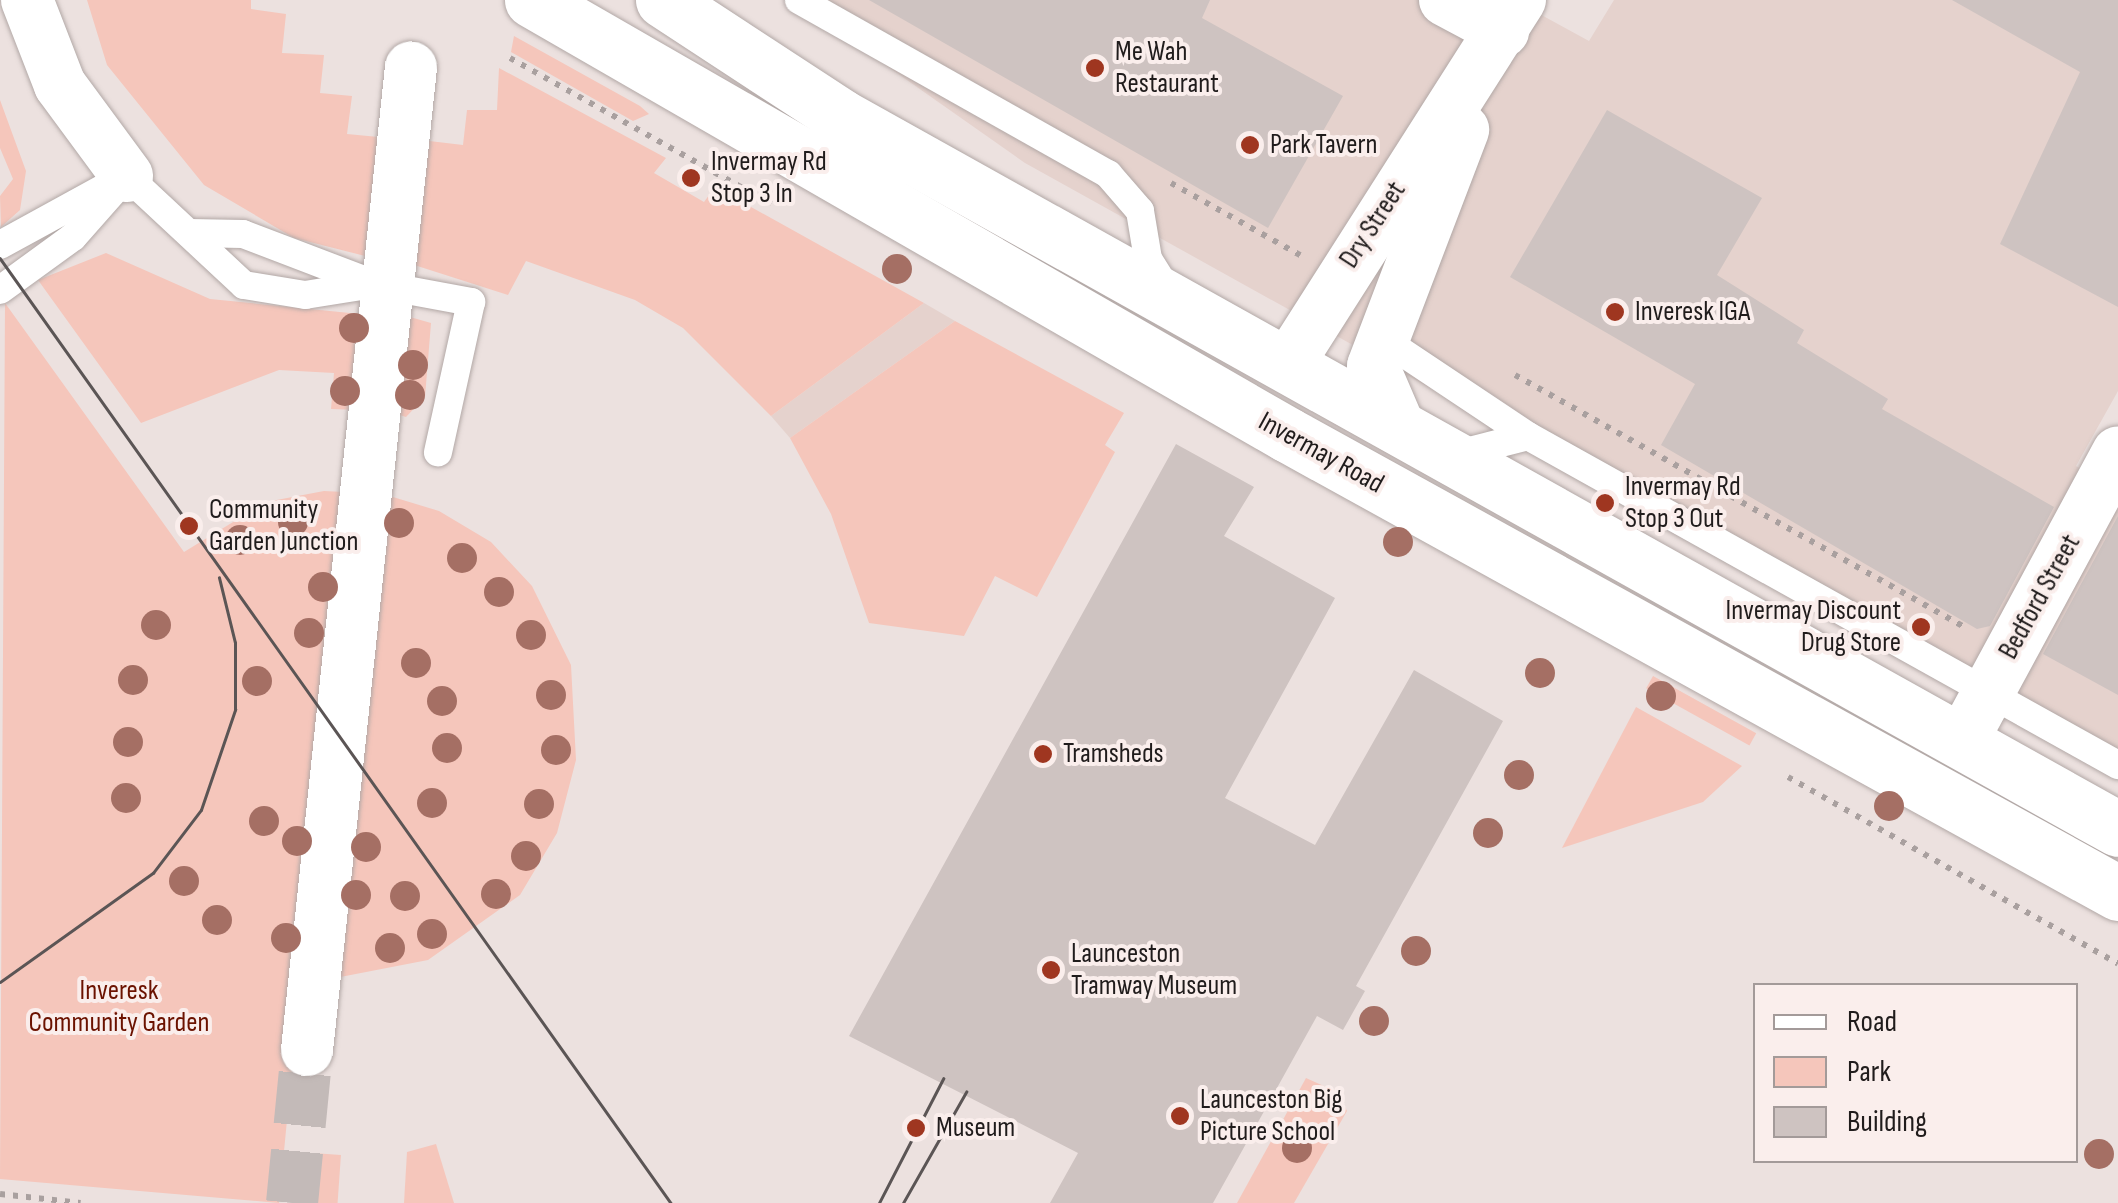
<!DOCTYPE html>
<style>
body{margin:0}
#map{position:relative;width:2118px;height:1203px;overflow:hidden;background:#ece1df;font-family:"Sofia Sans Condensed",sans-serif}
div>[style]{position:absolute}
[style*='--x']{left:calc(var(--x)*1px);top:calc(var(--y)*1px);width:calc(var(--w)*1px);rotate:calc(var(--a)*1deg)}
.built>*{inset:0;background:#e5d2cd}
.green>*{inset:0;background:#f5c6bb;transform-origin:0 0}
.building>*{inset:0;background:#cec3c1}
.street-tunnel>*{height:52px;margin-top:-26px;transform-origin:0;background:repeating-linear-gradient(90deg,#c3bab8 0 52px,transparent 0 78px)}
.path>*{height:6px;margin-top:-3px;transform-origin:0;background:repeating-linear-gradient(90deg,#a9a09f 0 5px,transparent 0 13px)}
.roads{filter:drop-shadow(0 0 2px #b2a8a6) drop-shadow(0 0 2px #b2a8a6)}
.lane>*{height:28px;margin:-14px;padding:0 14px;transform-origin:14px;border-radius:14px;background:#fff}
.street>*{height:52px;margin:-26px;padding:0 26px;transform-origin:26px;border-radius:26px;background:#fff}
.secondary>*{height:55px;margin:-27.5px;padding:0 27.5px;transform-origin:27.5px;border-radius:27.5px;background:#fff}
.tram>*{height:2.5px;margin:-1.25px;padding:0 1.25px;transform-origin:1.25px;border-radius:1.25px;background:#5b5555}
.trees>*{width:30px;height:30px;margin:-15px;border-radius:50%;background:#a56f64}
.dots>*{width:28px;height:28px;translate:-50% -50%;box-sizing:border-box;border:5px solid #faeeec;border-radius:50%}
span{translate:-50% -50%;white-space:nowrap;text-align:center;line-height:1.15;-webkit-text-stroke:8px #faeeec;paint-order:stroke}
.poi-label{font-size:28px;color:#201c1c}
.left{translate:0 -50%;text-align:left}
.right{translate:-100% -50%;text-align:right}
.street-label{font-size:28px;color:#201c1c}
.park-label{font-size:28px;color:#6b1200}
.legend{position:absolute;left:1753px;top:983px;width:325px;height:180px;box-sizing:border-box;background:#faeeec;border:2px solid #a39a99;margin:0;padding:12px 18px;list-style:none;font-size:30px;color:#201c1c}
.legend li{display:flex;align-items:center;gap:20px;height:50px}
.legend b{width:50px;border:2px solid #a39a99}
</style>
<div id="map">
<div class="built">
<i style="clip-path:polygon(793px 0,1514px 0,1589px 41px,1614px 0,2118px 0,2118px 391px,2076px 466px,2118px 489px,2118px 770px,1025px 163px)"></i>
<i style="clip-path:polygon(924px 303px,955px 321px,790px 438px,771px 416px)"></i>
</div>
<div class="green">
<i style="clip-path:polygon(87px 0,251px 0,251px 9px,286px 14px,282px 53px,324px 55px,320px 93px,352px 96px,347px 134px,389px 138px,377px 259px,294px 238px,204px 185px,107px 65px)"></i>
<i style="clip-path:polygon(514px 36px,640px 106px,649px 114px,633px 121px,511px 52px)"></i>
<i style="clip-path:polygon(499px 68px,666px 158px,654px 173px,704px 202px,715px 187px,924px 303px,771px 416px,683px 328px,635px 300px,526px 261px,508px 295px,408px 263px,421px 140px,463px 145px,467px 110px,497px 110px)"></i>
<i style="clip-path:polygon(0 100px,26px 171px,20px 210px,1px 227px,0 196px,13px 179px,0 148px)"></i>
<i style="clip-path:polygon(106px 253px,210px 299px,370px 315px,360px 410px,331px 409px,334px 373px,279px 370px,141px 423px,38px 280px)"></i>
<i style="clip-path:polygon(5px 303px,184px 552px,266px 502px,324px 491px,383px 494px,439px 511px,491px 542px,532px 586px,571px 665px,576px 760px,557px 833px,520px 895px,428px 960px,330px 979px,301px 975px,279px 1203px,0 1179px)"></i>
<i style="clip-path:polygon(403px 315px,431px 323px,425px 397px,406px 417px,393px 413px)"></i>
<i style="clip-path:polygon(955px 321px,1124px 413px,1105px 445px,1115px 452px,1037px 597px,995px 576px,964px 636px,869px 623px,831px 514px,790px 438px)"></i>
<i style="left:1653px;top:676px;width:118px;height:14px;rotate:29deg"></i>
<i style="clip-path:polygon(1636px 707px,1742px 766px,1703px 802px,1562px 848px)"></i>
<i style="clip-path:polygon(1306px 1078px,1337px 1092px,1347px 1111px,1294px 1203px,1237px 1203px)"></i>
<i style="clip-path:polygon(436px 1144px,454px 1203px,404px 1203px,407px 1152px)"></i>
<i style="left:313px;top:1153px;width:28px;height:50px;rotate:4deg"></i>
</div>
<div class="building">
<i style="clip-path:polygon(869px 0,1210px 0,1202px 18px,1343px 96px,1268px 228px)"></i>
<i style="clip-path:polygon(1952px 0,2118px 0,2118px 307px,2000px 244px,2080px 72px)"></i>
<i style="clip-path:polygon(1607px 110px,1762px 198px,1717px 275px,1804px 330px,1797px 343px,1888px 399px,1882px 409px,2054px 507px,1990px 626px,1977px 629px,1661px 445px,1695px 384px,1510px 277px)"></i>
<i style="clip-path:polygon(1176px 444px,1254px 487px,1224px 536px,1335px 598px,1225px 798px,1315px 845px,1414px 670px,1503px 721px,1356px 986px,1365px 991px,1343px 1030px,1317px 1016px,1213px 1203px,1050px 1203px,1078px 1153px,849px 1036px)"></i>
<i style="clip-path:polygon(2118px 516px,2118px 695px,2043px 654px)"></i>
</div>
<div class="street-tunnel">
<i style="--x:292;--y:1203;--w:154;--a:-84.4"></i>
</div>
<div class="path">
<i style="--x:510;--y:58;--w:299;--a:29.2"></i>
<i style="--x:1171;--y:183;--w:148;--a:29.2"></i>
<i style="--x:1515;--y:375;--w:517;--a:29.29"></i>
<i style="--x:1788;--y:777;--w:379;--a:29.5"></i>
<i style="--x:0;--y:1194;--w:81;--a:6.3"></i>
</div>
<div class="roads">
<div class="lane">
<i style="--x:799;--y:0;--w:355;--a:29.4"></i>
<i style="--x:1108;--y:174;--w:49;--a:49.1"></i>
<i style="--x:1140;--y:211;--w:49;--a:80.5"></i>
<i style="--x:1148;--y:259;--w:31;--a:58"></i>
<i style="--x:127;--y:176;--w:160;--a:43"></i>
<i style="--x:244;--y:285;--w:62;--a:9.3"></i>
<i style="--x:305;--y:295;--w:70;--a:-9.1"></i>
<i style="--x:190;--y:233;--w:53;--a:1.1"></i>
<i style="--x:243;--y:234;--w:140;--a:20.9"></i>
<i style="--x:374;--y:284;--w:99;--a:10.5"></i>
<i style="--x:471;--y:302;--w:154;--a:102.4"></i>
<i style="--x:0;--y:245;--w:133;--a:-28.7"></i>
<i style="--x:0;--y:290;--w:90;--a:-36"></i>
<i style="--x:73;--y:237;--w:81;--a:-48.5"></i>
<i style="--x:1381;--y:338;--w:177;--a:33.7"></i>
<i style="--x:1454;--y:455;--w:76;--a:-14.4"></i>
<i style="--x:1528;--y:436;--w:676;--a:29.15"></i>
</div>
<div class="street">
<i style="--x:27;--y:0;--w:91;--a:68.8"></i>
<i style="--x:60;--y:85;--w:113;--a:53.6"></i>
<i style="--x:1445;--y:0;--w:66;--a:28.1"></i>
<i style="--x:1290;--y:361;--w:428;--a:-57.5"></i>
<i style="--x:1398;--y:424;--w:63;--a:-113.3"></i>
<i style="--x:1373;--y:366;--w:253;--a:-69.1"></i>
<i style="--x:1962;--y:741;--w:328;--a:-61.6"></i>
<i style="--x:307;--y:1050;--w:988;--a:-83.96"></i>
</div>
<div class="secondary">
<i style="--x:532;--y:0;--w:872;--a:29.92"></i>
<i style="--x:1288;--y:435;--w:948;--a:28.89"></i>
<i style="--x:663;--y:0;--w:212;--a:33.2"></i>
<i style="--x:840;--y:116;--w:1463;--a:29.16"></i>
</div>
</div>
<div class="tram">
<i style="--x:0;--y:258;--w:1159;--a:54.62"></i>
<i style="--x:0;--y:982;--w:188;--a:-35.5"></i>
<i style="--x:153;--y:873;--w:79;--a:-52.7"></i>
<i style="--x:201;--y:810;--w:106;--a:-71.2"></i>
<i style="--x:235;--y:710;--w:67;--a:-90"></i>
<i style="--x:235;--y:643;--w:67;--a:-103.8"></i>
<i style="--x:879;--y:1203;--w:140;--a:-62.7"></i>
<i style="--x:903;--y:1203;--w:128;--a:-60.4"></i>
</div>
<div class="trees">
<i style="left:897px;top:269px"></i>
<i style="left:354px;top:328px"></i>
<i style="left:413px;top:365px"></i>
<i style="left:345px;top:391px"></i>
<i style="left:410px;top:395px"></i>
<i style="left:293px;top:522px"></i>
<i style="left:399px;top:523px"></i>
<i style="left:240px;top:540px"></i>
<i style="left:1398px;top:542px"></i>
<i style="left:462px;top:558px"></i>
<i style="left:323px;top:587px"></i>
<i style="left:499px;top:592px"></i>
<i style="left:156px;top:625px"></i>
<i style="left:309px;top:633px"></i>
<i style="left:531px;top:635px"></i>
<i style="left:416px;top:663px"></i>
<i style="left:1540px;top:673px"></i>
<i style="left:133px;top:680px"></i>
<i style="left:257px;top:681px"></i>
<i style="left:551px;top:695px"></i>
<i style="left:1661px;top:696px"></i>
<i style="left:442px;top:701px"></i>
<i style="left:128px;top:742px"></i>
<i style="left:447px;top:748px"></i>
<i style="left:556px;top:750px"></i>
<i style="left:1519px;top:775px"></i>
<i style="left:126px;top:798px"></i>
<i style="left:432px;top:803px"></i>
<i style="left:539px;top:804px"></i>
<i style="left:1889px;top:806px"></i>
<i style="left:264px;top:821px"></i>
<i style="left:1488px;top:833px"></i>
<i style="left:297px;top:841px"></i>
<i style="left:366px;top:847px"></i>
<i style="left:526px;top:856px"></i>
<i style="left:184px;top:881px"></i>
<i style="left:496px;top:894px"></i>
<i style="left:356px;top:895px"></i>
<i style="left:405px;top:896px"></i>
<i style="left:217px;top:920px"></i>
<i style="left:432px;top:934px"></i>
<i style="left:286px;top:938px"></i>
<i style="left:390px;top:948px"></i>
<i style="left:1416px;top:951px"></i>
<i style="left:1374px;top:1021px"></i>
<i style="left:1297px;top:1148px"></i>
<i style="left:2099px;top:1154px"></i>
</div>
<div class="dots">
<i style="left:1095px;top:68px;background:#9f3620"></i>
<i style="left:1250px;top:145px;background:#9f3620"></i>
<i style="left:691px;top:178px;background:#9f3620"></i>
<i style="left:1615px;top:312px;background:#9f3620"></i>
<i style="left:1605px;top:503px;background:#9f3620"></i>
<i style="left:189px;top:526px;background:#9f3620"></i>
<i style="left:1921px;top:627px;background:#9f3620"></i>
<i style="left:1043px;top:754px;background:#9f3620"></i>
<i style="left:1051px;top:970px;background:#9f3620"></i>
<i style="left:1180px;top:1116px;background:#9f3620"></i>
<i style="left:916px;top:1128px;background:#9f3620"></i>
</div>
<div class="poi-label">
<span class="left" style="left:1115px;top:68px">Me Wah<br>Restaurant</span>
<span class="left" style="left:1270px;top:145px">Park Tavern</span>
<span class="left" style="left:711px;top:178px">Invermay Rd<br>Stop 3 In</span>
<span class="left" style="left:1635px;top:312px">Inveresk IGA</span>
<span class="left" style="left:1625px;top:503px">Invermay Rd<br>Stop 3 Out</span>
<span class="left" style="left:209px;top:526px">Community<br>Garden Junction</span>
<span class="right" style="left:1901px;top:627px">Invermay Discount<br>Drug Store</span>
<span class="left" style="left:1063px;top:754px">Tramsheds</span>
<span class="left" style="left:1071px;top:970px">Launceston<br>Tramway Museum</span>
<span class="left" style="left:1200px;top:1116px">Launceston Big<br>Picture School</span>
<span class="left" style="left:936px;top:1128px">Museum</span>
</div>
<div class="street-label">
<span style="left:1373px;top:225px;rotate:-57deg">Dry Street</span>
<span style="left:1321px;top:453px;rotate:29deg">Invermay Road</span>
<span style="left:2040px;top:597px;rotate:-61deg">Bedford Street</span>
</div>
<div class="park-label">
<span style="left:119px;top:1007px">Inveresk<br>Community Garden</span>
</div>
<ul class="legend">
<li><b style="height:12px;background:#fff"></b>Road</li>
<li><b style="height:28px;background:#f5c6bb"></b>Park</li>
<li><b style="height:28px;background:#cec3c1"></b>Building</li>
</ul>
</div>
